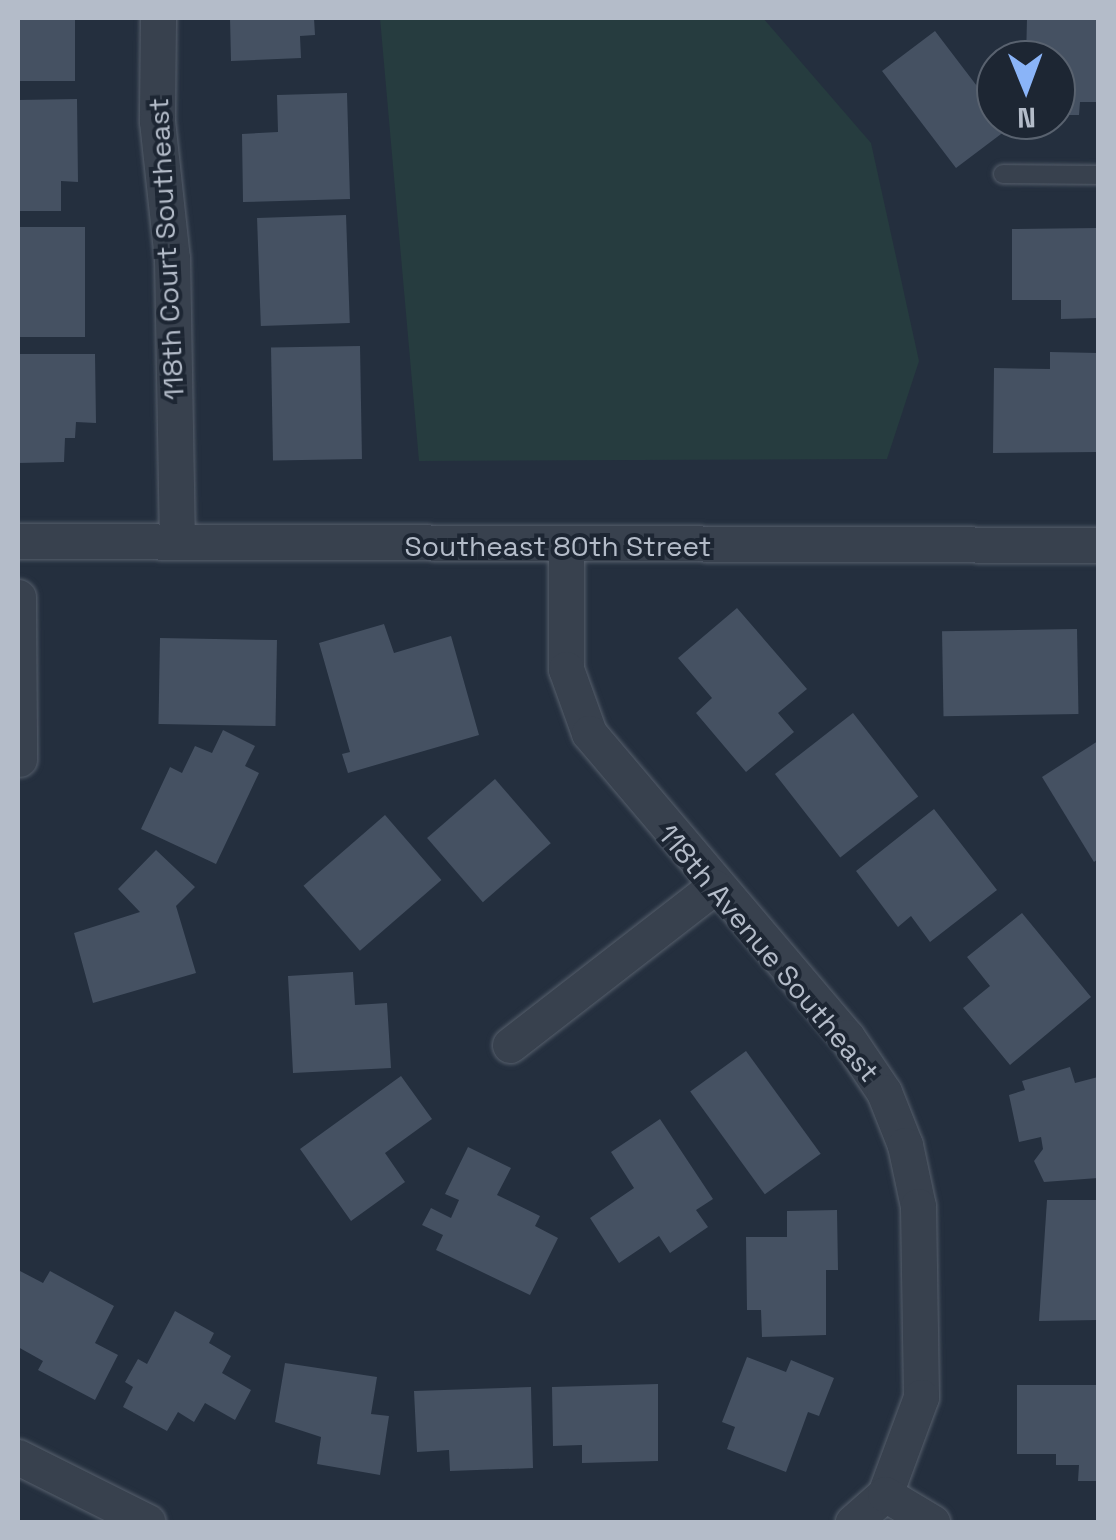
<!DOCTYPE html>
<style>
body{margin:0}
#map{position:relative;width:1116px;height:1540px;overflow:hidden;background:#242f3e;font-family:"Space Grotesk",sans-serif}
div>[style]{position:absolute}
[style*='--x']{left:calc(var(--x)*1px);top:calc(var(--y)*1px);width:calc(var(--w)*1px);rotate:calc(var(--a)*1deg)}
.green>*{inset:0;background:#263c3f}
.building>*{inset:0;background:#455162;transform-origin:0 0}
.roads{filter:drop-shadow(0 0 2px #565f6c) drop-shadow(0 0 2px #565f6c)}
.lane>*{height:18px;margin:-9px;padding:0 9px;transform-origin:9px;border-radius:9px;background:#38414e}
.street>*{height:35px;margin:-17.5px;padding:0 17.5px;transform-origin:17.5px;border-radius:17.5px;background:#38414e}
span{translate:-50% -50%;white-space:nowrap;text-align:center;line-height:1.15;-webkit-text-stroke:8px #1d2633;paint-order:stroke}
.street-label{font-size:28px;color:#b4bcc9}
.frame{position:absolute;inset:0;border:20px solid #b4bcc9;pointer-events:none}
.north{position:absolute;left:976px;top:40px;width:100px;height:100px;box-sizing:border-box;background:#1d2633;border:2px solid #59626f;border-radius:50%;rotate:179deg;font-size:28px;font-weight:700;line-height:40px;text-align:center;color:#b4bcc9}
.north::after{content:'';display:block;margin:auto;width:35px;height:45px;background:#8ab4f8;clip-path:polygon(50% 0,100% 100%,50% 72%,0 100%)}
</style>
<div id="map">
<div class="green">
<i style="clip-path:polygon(380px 18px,763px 18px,871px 143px,919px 361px,887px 459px,419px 461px)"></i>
</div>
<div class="building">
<i style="left:18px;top:18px;width:57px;height:63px"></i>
<i style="clip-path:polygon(230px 18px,314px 18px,315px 35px,300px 36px,301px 58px,231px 61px)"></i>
<i style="clip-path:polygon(1027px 18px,1098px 18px,1098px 102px,1080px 102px,1079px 115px,1056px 115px,1056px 60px,1026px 60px)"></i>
<i style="clip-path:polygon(935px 31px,996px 111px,996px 120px,1009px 128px,956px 168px,882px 71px)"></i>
<i style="clip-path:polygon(347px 93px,350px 199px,243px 202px,242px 134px,278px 132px,277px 95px)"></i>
<i style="clip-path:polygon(77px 99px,78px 182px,61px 181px,61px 211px,18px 211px,18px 100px)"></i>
<i style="left:346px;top:215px;width:108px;height:89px;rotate:88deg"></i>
<i style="left:18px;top:227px;width:67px;height:110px"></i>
<i style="clip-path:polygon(1098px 228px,1098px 318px,1061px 319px,1061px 300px,1012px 300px,1012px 229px)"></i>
<i style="left:360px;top:346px;width:113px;height:89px;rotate:89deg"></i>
<i style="clip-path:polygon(1050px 352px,1098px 353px,1098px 452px,993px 453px,994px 368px,1050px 369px)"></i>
<i style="clip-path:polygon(18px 354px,95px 354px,96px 423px,76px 422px,75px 438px,65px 438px,64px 462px,18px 463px)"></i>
<i style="clip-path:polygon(737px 608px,807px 689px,778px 713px,794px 732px,746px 772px,696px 713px,712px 698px,678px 658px)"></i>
<i style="clip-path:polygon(384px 624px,394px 653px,451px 636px,479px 735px,348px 773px,342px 754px,350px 752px,319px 643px)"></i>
<i style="left:1077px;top:629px;width:85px;height:135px;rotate:89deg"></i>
<i style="left:160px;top:638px;width:117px;height:86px;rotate:1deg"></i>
<i style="left:853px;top:713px;width:106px;height:99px;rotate:52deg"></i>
<i style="clip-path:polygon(223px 730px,255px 746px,245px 766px,259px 773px,216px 864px,141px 829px,170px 767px,182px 773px,195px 746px,212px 753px)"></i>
<i style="clip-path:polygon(1098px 741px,1098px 859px,1094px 862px,1042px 777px)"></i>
<i style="left:495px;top:779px;width:85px;height:90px;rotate:49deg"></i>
<i style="clip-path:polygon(934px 809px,997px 890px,930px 942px,911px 916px,898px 927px,856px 871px)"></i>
<i style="left:385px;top:815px;width:86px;height:108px;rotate:49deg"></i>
<i style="clip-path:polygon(156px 850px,195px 887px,176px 906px,196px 973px,93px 1003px,74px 933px,140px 912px,118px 889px)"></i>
<i style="clip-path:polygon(1022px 913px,1091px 997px,1010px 1065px,963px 1008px,990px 986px,967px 957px)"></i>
<i style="clip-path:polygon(353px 972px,355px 1005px,387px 1003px,391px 1068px,293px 1073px,288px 976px)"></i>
<i style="left:746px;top:1051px;width:127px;height:69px;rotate:54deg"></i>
<i style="clip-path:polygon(1070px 1067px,1075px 1083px,1098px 1077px,1098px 1178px,1044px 1182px,1034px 1161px,1043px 1149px,1041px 1137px,1019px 1142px,1009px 1095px,1025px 1090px,1022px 1081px)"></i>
<i style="clip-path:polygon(401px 1076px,432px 1119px,385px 1153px,405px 1182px,351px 1221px,300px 1149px)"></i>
<i style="clip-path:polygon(660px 1119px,713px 1199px,696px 1210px,708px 1227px,670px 1253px,659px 1236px,619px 1263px,590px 1218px,634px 1188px,611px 1152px)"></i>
<i style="clip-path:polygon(468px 1147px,511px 1168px,497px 1195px,540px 1216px,535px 1226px,558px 1238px,530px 1295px,436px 1250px,443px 1235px,422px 1225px,431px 1208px,451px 1218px,459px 1200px,445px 1194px)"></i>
<i style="clip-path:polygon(1047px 1200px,1098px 1200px,1098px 1320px,1039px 1321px)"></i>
<i style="clip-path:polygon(837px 1210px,838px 1270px,826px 1270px,826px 1335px,762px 1337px,761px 1310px,747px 1310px,746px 1237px,787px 1237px,787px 1211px)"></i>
<i style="clip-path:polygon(20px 1271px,43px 1283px,50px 1271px,114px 1306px,95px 1343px,118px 1355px,95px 1400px,38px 1370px,43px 1361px,18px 1347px)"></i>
<i style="clip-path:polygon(175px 1311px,214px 1333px,209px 1343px,231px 1356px,222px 1373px,251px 1390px,235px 1420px,205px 1403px,194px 1422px,178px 1412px,167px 1431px,123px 1407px,133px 1387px,125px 1382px,138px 1359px,147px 1364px)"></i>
<i style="clip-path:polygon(747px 1357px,786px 1372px,791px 1360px,834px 1378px,819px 1416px,808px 1412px,786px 1472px,727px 1449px,735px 1427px,722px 1422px)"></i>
<i style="clip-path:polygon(285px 1363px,377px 1377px,371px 1414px,389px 1416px,380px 1475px,317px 1464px,321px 1437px,275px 1422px)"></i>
<i style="clip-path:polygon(658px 1384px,658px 1461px,582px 1463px,582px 1445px,553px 1446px,552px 1387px)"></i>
<i style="clip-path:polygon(1017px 1385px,1098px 1385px,1098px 1481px,1078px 1481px,1079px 1465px,1056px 1465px,1056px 1454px,1017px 1454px)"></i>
<i style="clip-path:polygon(531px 1387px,533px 1468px,450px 1471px,449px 1450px,417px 1452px,414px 1391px)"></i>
</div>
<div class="roads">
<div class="lane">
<i style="--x:1003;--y:174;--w:95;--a:0.6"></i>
</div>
<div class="street">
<i style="--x:158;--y:18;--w:103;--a:90.6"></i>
<i style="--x:157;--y:121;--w:138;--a:83.8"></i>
<i style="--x:172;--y:258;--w:283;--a:89"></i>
<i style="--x:18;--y:541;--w:1080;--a:0.21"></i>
<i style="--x:566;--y:547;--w:122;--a:90"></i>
<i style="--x:566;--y:669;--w:68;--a:70.2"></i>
<i style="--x:589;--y:733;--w:399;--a:49.7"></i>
<i style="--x:847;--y:1037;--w:66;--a:56.1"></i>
<i style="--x:884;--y:1092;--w:57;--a:68.4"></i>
<i style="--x:905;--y:1145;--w:62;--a:78"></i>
<i style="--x:918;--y:1206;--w:191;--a:89.1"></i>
<i style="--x:921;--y:1397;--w:103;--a:110.4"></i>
<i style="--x:885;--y:1494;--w:43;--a:138.8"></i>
<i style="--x:18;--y:597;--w:162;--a:89.6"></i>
<i style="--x:510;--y:1045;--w:258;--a:-37.8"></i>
<i style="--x:18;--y:1457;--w:145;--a:26.6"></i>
<i style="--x:885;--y:1494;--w:55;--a:30.8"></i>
</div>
</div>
<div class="street-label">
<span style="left:166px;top:249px;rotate:-93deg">118th Court Southeast</span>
<span style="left:558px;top:546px">Southeast 80th Street</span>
<span style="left:769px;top:953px;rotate:50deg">118th Avenue Southeast</span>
</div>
<div class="frame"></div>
<div class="north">N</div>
</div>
